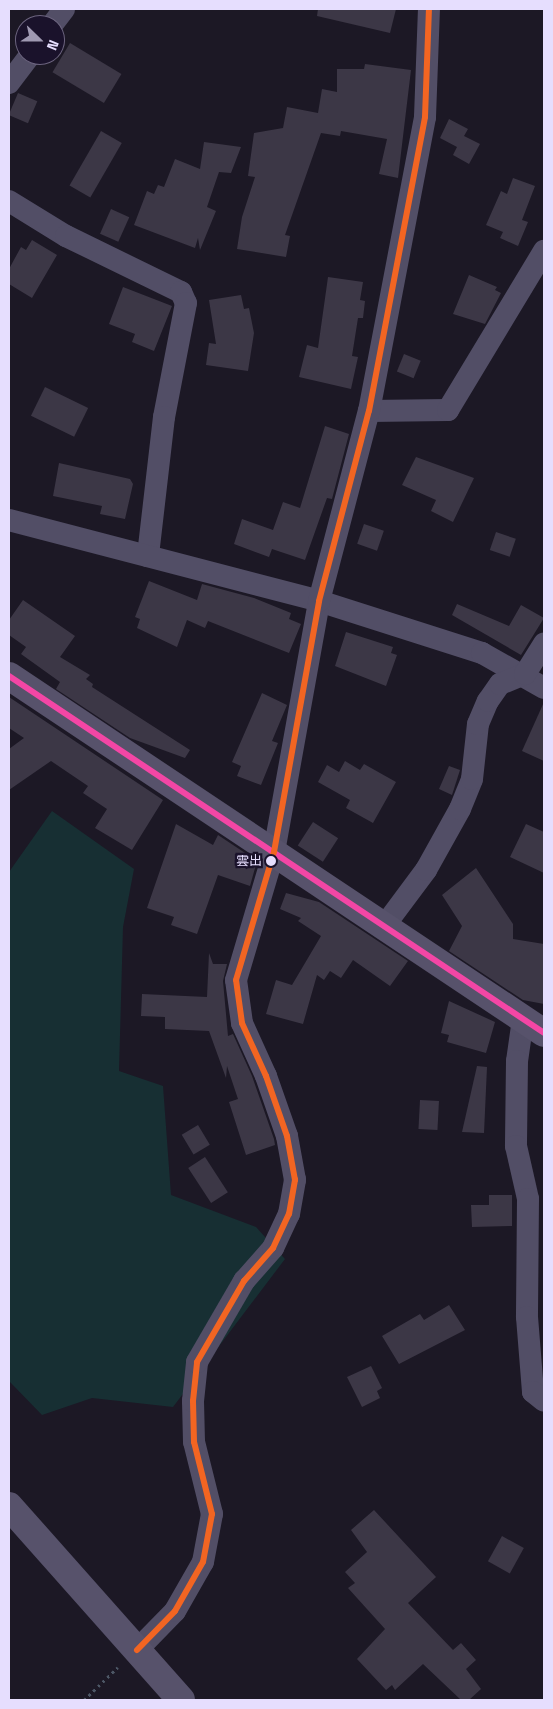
<!DOCTYPE html>
<meta charset="utf-8">
<style>
body{margin:0}
#map{position:relative;width:553px;height:1709px;overflow:hidden;background:#1c1825;font-family:"Space Grotesk","Noto Sans JP",sans-serif}
div>[style]{position:absolute}
[style*='--x']{left:calc(var(--x)*1px);top:calc(var(--y)*1px);width:calc(var(--w)*1px);rotate:calc(var(--a)*1deg)}
.green>*{inset:0;background:#172f33}
.building>*{inset:0;background:#3c3746;transform-origin:0 0}
.path>*{height:3px;margin-top:-1.5px;transform-origin:0;background:repeating-linear-gradient(90deg,#4d5766 0 2.5px,transparent 0 6.5px)}
.street>*{height:22px;margin:-11px;padding:0 11px;transform-origin:11px;border-radius:11px;background:#524e66}
.secondary>*{height:28px;margin:-14px;padding:0 14px;transform-origin:14px;border-radius:14px;background:#57526b}
.bus-1>*{height:6px;margin:-3px;padding:0 3px;transform-origin:3px;border-radius:3px;background:#f346a5}
.bus-2>*{height:6px;margin:-3px;padding:0 3px;transform-origin:3px;border-radius:3px;background:#f26522}
.dots>*{width:14px;height:14px;translate:-50% -50%;box-sizing:border-box;border:2px solid #1a122b;border-radius:50%}
span{translate:-50% -50%;white-space:nowrap;text-align:center;line-height:1.15;-webkit-text-stroke:4.5px #1a122b;paint-order:stroke}
.bus-label{font-size:13px;color:#e6defe}
.right{translate:-100% -50%;text-align:right}
.frame{position:absolute;inset:0;border:10px solid #e6defe;pointer-events:none}
.north{position:absolute;left:15px;top:15px;width:50px;height:50px;box-sizing:border-box;background:#1a122b;border:1px solid #6c647f;border-radius:50%;rotate:112deg;font-size:14px;font-weight:700;line-height:20px;text-align:center;color:#e6defe}
.north::after{content:'';display:block;margin:auto;width:18px;height:22px;background:#9f99b2;clip-path:polygon(50% 0,100% 100%,50% 72%,0 100%)}
</style>
<div id="map">
<div class="green">
<i style="clip-path:polygon(52px 811px,134px 869px,123px 927px,119px 1071px,163px 1086px,171px 1195px,256px 1227px,285px 1259px,173px 1407px,92px 1398px,42px 1415px,9px 1381px,9px 872px)"></i>
</div>
<div class="building">
<i style="clip-path:polygon(318px 9px,396px 9px,390px 33px,317px 16px)"></i>
<i style="left:70px;top:43px;width:60px;height:34px;rotate:31deg"></i>
<i style="clip-path:polygon(365px 64px,411px 70px,398px 178px,379px 174px,387px 139px,341px 131px,340px 136px,321px 133px,285px 235px,290px 236px,286px 257px,237px 249px,242px 217px,255px 177px,248px 176px,254px 133px,283px 128px,287px 107px,318px 113px,322px 89px,337px 92px,337px 69px,364px 69px)"></i>
<i style="left:18px;top:93px;width:21px;height:24px;rotate:23deg"></i>
<i style="clip-path:polygon(449px 119px,468px 129px,464px 136px,480px 144px,469px 164px,453px 155px,457px 147px,440px 138px)"></i>
<i style="left:101px;top:131px;width:24px;height:63px;rotate:30deg"></i>
<i style="clip-path:polygon(204px 142px,241px 147px,231px 173px,219px 172px,207px 207px,216px 211px,200px 250px,198px 238px,195px 248px,134px 225px,147px 191px,154px 194px,158px 185px,164px 187px,175px 159px,200px 169px)"></i>
<i style="clip-path:polygon(513px 178px,535px 186px,522px 220px,528px 222px,518px 246px,500px 238px,503px 232px,486px 225px,501px 191px,507px 194px)"></i>
<i style="left:111px;top:209px;width:20px;height:27px;rotate:24deg"></i>
<i style="clip-path:polygon(32px 240px,57px 255px,32px 298px,9px 284px,9px 269px,21px 247px,26px 250px)"></i>
<i style="clip-path:polygon(469px 275px,497px 287px,495px 290px,501px 293px,485px 324px,453px 314px)"></i>
<i style="clip-path:polygon(328px 277px,363px 282px,360px 300px,365px 301px,363px 318px,358px 318px,352px 356px,358px 357px,351px 389px,299px 377px,307px 345px,318px 348px)"></i>
<i style="clip-path:polygon(123px 287px,172px 306px,154px 351px,132px 342px,135px 334px,109px 324px)"></i>
<i style="clip-path:polygon(241px 295px,244px 309px,249px 308px,254px 333px,248px 371px,206px 365px,209px 343px,216px 344px,209px 300px)"></i>
<i style="left:404px;top:354px;width:18px;height:19px;rotate:22deg"></i>
<i style="left:45px;top:387px;width:48px;height:32px;rotate:26deg"></i>
<i style="clip-path:polygon(325px 426px,349px 434px,332px 499px,327px 498px,305px 560px,272px 549px,269px 557px,234px 544px,242px 519px,273px 530px,283px 502px,300px 508px)"></i>
<i style="clip-path:polygon(416px 457px,474px 478px,453px 522px,431px 511px,436px 500px,402px 485px)"></i>
<i style="clip-path:polygon(59px 463px,130px 479px,133px 484px,125px 519px,100px 514px,102px 506px,53px 496px)"></i>
<i style="left:364px;top:524px;width:21px;height:21px;rotate:19deg"></i>
<i style="left:496px;top:532px;width:21px;height:19px;rotate:19deg"></i>
<i style="clip-path:polygon(149px 581px,197px 600px,202px 584px,254px 598px,291px 613px,289px 619px,301px 624px,289px 653px,208px 621px,205px 628px,187px 620px,177px 647px,137px 628px,140px 619px,135px 617px)"></i>
<i style="clip-path:polygon(23px 600px,75px 636px,60px 657px,90px 675px,86px 679px,93px 684px,92px 687px,190px 750px,185px 758px,130px 738px,56px 689px,60px 682px,21px 654px,26px 647px,9px 635px,9px 620px)"></i>
<i style="clip-path:polygon(457px 604px,509px 626px,521px 605px,544px 618px,521px 655px,452px 615px)"></i>
<i style="clip-path:polygon(346px 632px,393px 647px,391px 653px,397px 655px,386px 686px,335px 666px)"></i>
<i style="clip-path:polygon(262px 693px,287px 705px,272px 741px,278px 743px,261px 785px,237px 776px,241px 766px,232px 762px)"></i>
<i style="clip-path:polygon(9px 697px,163px 800px,132px 850px,95px 828px,107px 809px,83px 793px,88px 786px,51px 761px,9px 790px,9px 749px,24px 738px,9px 728px)"></i>
<i style="clip-path:polygon(544px 702px,544px 761px,522px 751px)"></i>
<i style="clip-path:polygon(345px 761px,360px 770px,364px 764px,396px 782px,373px 823px,346px 808px,350px 800px,318px 782px,327px 765px,339px 772px)"></i>
<i style="clip-path:polygon(449px 766px,460px 770px,452px 795px,439px 789px)"></i>
<i style="left:313px;top:822px;width:30px;height:28px;rotate:33deg"></i>
<i style="clip-path:polygon(176px 824px,213px 845px,218px 835px,257px 861px,250px 886px,218px 875px,197px 934px,171px 925px,174px 917px,147px 908px)"></i>
<i style="clip-path:polygon(526px 824px,544px 832px,544px 873px,510px 857px)"></i>
<i style="clip-path:polygon(476px 868px,513px 924px,513px 939px,544px 944px,544px 1004px,523px 1000px,449px 951px,462px 926px,442px 895px)"></i>
<i style="clip-path:polygon(286px 893px,319px 902px,408px 961px,390px 986px,353px 960px,341px 978px,330px 971px,324px 980px,317px 975px,303px 1024px,266px 1014px,276px 980px,292px 985px,321px 936px,298px 921px,301px 918px,280px 909px)"></i>
<i style="clip-path:polygon(209px 953px,213px 964px,227px 964px,223px 981px,228px 1036px,233px 1034px,252px 1076px,274px 1139px,275px 1145px,246px 1155px,229px 1102px,238px 1099px,227px 1066px,226px 1078px,209px 1031px,165px 1029px,165px 1017px,141px 1016px,142px 994px,207px 997px)"></i>
<i style="clip-path:polygon(449px 1001px,495px 1022px,486px 1053px,447px 1042px,449px 1035px,441px 1033px)"></i>
<i style="clip-path:polygon(477px 1066px,487px 1067px,484px 1133px,462px 1132px)"></i>
<i style="left:420px;top:1100px;width:19px;height:29px;rotate:3deg"></i>
<i style="left:198px;top:1125px;width:23px;height:19px;rotate:59deg"></i>
<i style="left:205px;top:1157px;width:42px;height:20px;rotate:57deg"></i>
<i style="clip-path:polygon(489px 1195px,512px 1195px,512px 1226px,472px 1227px,471px 1205px,489px 1205px)"></i>
<i style="clip-path:polygon(449px 1305px,465px 1330px,399px 1364px,382px 1336px,420px 1314px,424px 1320px)"></i>
<i style="clip-path:polygon(371px 1366px,382px 1388px,377px 1391px,380px 1398px,362px 1407px,347px 1377px)"></i>
<i style="clip-path:polygon(374px 1510px,436px 1577px,408px 1603px,453px 1650px,461px 1643px,476px 1660px,466px 1669px,481px 1689px,469px 1700px,461px 1700px,423px 1664px,395px 1690px,392px 1685px,386px 1690px,357px 1659px,385px 1629px,348px 1588px,355px 1583px,345px 1572px,367px 1552px,351px 1530px)"></i>
<i style="left:502px;top:1536px;width:25px;height:29px;rotate:29deg"></i>
</div>
<div class="path">
<i style="--x:84;--y:1700;--w:47;--a:-44.1"></i>
</div>
<div class="street">
<i style="--x:52;--y:25;--w:20;--a:-53"></i>
<i style="--x:9;--y:83;--w:35;--a:-53"></i>
<i style="--x:9;--y:201;--w:67;--a:31.6"></i>
<i style="--x:66;--y:236;--w:128;--a:26"></i>
<i style="--x:181;--y:292;--w:12;--a:66"></i>
<i style="--x:186;--y:303;--w:116;--a:100.9"></i>
<i style="--x:164;--y:417;--w:140;--a:96.6"></i>
<i style="--x:369;--y:411;--w:79;--a:-0.7"></i>
<i style="--x:448;--y:410;--w:186;--a:-58.9"></i>
<i style="--x:9;--y:520;--w:320;--a:14.6"></i>
<i style="--x:319;--y:601;--w:171;--a:17.7"></i>
<i style="--x:482;--y:653;--w:71;--a:29.4"></i>
<i style="--x:385;--y:925;--w:69;--a:-53.3"></i>
<i style="--x:426;--y:870;--w:70;--a:-60.9"></i>
<i style="--x:460;--y:809;--w:32;--a:-68"></i>
<i style="--x:472;--y:779;--w:55;--a:-83.8"></i>
<i style="--x:478;--y:724;--w:25;--a:-67"></i>
<i style="--x:488;--y:701;--w:21;--a:-55"></i>
<i style="--x:500;--y:684;--w:27;--a:-22"></i>
<i style="--x:525;--y:674;--w:36;--a:-58"></i>
<i style="--x:523;--y:1019;--w:42;--a:98.1"></i>
<i style="--x:517;--y:1061;--w:85;--a:90.7"></i>
<i style="--x:516;--y:1146;--w:54;--a:77.2"></i>
<i style="--x:528;--y:1199;--w:118;--a:90.5"></i>
<i style="--x:527;--y:1317;--w:75;--a:85.4"></i>
<i style="--x:533;--y:1392;--w:14;--a:39"></i>
<i style="--x:137;--y:1650;--w:54;--a:-45.7"></i>
<i style="--x:175;--y:1611;--w:56;--a:-60.3"></i>
<i style="--x:203;--y:1562;--w:49;--a:-79.4"></i>
<i style="--x:212;--y:1514;--w:74;--a:-104"></i>
<i style="--x:194;--y:1442;--w:41;--a:-91.4"></i>
<i style="--x:193;--y:1401;--w:39;--a:-84"></i>
<i style="--x:197;--y:1362;--w:94;--a:-59.9"></i>
<i style="--x:244;--y:1281;--w:44;--a:-48.7"></i>
<i style="--x:273;--y:1248;--w:38;--a:-65"></i>
<i style="--x:289;--y:1214;--w:35;--a:-80"></i>
<i style="--x:295;--y:1180;--w:45;--a:-100.3"></i>
<i style="--x:287;--y:1136;--w:64;--a:-109.3"></i>
<i style="--x:266;--y:1076;--w:58;--a:-114.4"></i>
<i style="--x:242;--y:1023;--w:43;--a:-97.9"></i>
<i style="--x:236;--y:980;--w:134;--a:-73.5"></i>
<i style="--x:274;--y:852;--w:255;--a:-79.8"></i>
<i style="--x:319;--y:601;--w:196;--a:-75.3"></i>
<i style="--x:369;--y:411;--w:299;--a:-79.2"></i>
<i style="--x:425;--y:117;--w:108;--a:-87.9"></i>
</div>
<div class="secondary">
<i style="--x:9;--y:676;--w:643;--a:33.71"></i>
<i style="--x:9;--y:1506;--w:259;--a:48.4"></i>
</div>
<div class="bus-1">
<i style="--x:9;--y:676;--w:643;--a:33.71"></i>
</div>
<div class="bus-2">
<i style="--x:137;--y:1650;--w:54;--a:-45.7"></i>
<i style="--x:175;--y:1611;--w:56;--a:-60.3"></i>
<i style="--x:203;--y:1562;--w:49;--a:-79.4"></i>
<i style="--x:212;--y:1514;--w:74;--a:-104"></i>
<i style="--x:194;--y:1442;--w:41;--a:-91.4"></i>
<i style="--x:193;--y:1401;--w:39;--a:-84"></i>
<i style="--x:197;--y:1362;--w:94;--a:-59.9"></i>
<i style="--x:244;--y:1281;--w:44;--a:-48.7"></i>
<i style="--x:273;--y:1248;--w:38;--a:-65"></i>
<i style="--x:289;--y:1214;--w:35;--a:-80"></i>
<i style="--x:295;--y:1180;--w:45;--a:-100.3"></i>
<i style="--x:287;--y:1136;--w:64;--a:-109.3"></i>
<i style="--x:266;--y:1076;--w:58;--a:-114.4"></i>
<i style="--x:242;--y:1023;--w:43;--a:-97.9"></i>
<i style="--x:236;--y:980;--w:134;--a:-73.5"></i>
<i style="--x:274;--y:852;--w:255;--a:-79.8"></i>
<i style="--x:319;--y:601;--w:196;--a:-75.3"></i>
<i style="--x:369;--y:411;--w:299;--a:-79.2"></i>
<i style="--x:425;--y:117;--w:108;--a:-87.9"></i>
</div>
<div class="dots">
<i style="left:271px;top:861px;background:#e6defe"></i>
</div>
<div class="bus-label">
<span class="right" style="left:262px;top:861px">雲出</span>
</div>
<div class="frame"></div>
<div class="north">N</div>
</div>
